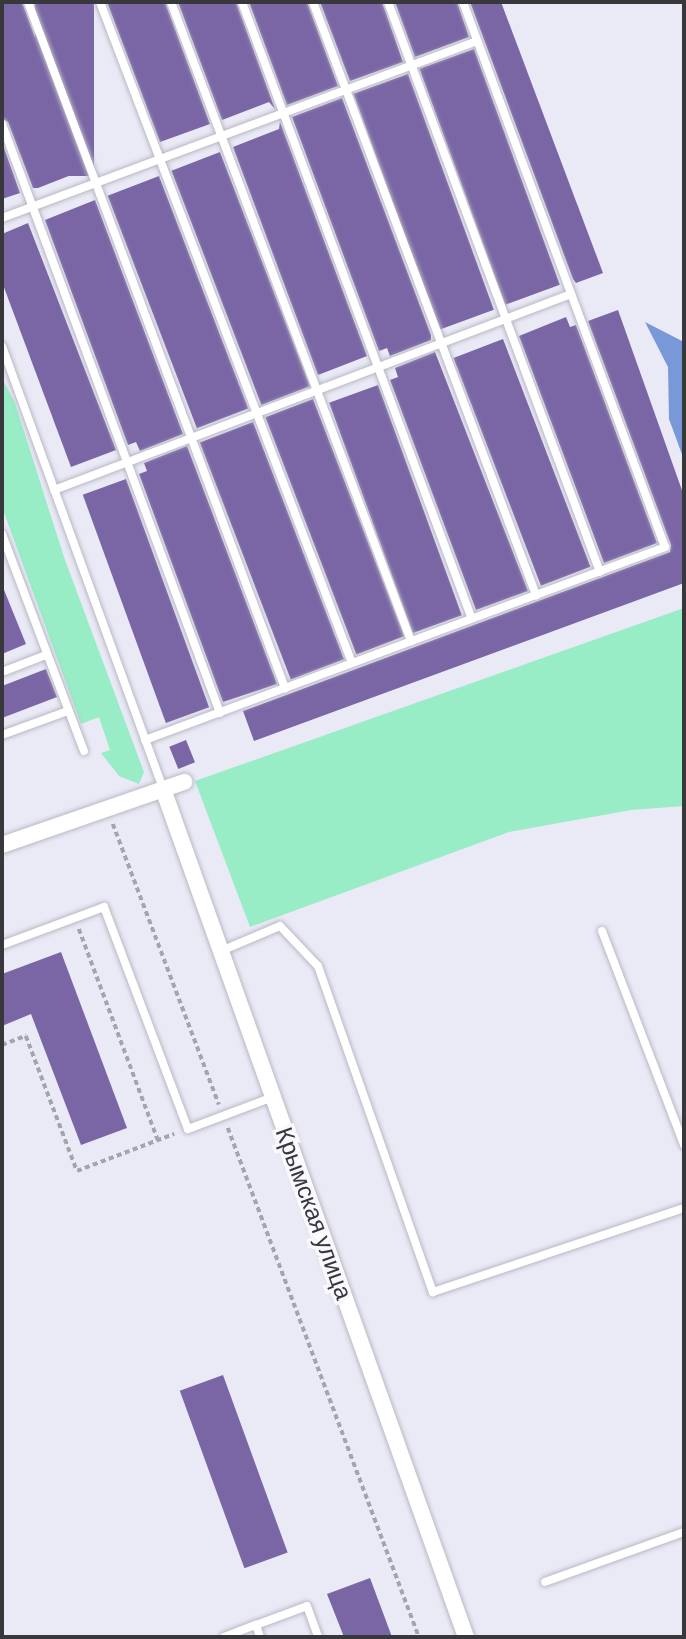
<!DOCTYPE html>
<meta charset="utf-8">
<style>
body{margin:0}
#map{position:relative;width:686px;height:1639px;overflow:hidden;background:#eaeaf7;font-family:Barlow,sans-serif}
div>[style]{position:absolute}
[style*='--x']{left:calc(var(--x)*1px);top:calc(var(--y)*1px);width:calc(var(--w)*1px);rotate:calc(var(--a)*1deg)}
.green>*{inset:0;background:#98ecc6}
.water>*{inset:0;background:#7998d7}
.building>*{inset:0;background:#7a65a5;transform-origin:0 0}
.path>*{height:3.5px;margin-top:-1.75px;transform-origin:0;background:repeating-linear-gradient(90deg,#a4a4ae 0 5px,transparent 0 8.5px)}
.roads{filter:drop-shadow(0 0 2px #b9b9c5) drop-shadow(0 0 2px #b9b9c5)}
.service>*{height:8px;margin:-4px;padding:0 4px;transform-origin:4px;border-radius:4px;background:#fff}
.minor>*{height:16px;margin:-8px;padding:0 8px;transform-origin:8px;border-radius:8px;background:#fff}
span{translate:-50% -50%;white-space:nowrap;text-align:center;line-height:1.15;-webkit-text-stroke:7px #f8f8fd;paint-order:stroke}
.street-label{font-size:24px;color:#37373c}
.frame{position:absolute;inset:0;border:4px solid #37373c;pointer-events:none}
</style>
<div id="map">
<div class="green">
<i style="clip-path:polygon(2px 378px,15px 403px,65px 560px,144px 772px,139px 784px,119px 776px,101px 753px,110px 750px,99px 717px,81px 724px,2px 507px)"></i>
<i style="clip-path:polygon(684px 608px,684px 806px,631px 810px,509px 832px,250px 927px,195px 781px)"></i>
</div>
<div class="water">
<i style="clip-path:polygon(645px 322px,684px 342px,684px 460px,669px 419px,668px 367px)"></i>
</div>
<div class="building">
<i style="clip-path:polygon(2px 2px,22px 2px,84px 170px,38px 188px,33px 188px,8px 122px,2px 118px)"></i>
<i style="left:35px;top:2px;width:59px;height:174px"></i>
<i style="clip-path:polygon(107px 2px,165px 2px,210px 124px,160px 142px)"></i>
<i style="clip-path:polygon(178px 2px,236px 2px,275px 109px,269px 102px,222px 120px)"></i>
<i style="clip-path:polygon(249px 2px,307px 2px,338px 86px,287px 105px)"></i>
<i style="clip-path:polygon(320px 2px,382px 2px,403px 62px,350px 81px)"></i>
<i style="clip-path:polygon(395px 2px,457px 2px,469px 37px,415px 57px)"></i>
<i style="clip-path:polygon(470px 2px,501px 2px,603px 273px,576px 283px,573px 279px)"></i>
<i style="left:474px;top:49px;width:251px;height:58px;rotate:70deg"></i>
<i style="left:408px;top:74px;width:251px;height:58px;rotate:70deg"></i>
<i style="clip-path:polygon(342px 98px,431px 335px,431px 340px,390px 356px,387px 348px,379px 351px,292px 117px)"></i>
<i style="clip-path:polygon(280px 122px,367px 356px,318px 375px,233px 147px,279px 129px)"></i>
<i style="clip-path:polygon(2px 142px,20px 193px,2px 199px)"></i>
<i style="left:220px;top:152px;width:251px;height:52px;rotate:69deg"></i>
<i style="left:159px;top:176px;width:249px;height:55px;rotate:69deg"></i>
<i style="clip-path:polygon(95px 200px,183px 434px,140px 451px,136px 442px,128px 445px,45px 220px)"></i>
<i style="clip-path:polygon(28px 223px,116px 450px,71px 467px,2px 282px,2px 234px)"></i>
<i style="clip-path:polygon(618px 310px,684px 496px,684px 583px,254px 741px,243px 711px,670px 552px,671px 545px,588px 321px)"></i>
<i style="clip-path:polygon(566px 317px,570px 327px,576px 325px,657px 543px,604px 563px,519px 336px)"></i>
<i style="left:503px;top:339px;width:244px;height:53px;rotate:69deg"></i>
<i style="clip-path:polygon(435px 352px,528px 591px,476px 610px,390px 380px,398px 377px,395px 368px)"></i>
<i style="left:378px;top:385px;width:245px;height:52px;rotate:70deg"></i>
<i style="left:313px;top:399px;width:254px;height:51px;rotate:69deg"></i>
<i style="left:253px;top:422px;width:254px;height:57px;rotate:69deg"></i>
<i style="clip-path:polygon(187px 446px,277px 684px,223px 702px,139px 474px,147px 471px,144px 463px)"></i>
<i style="left:126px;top:479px;width:243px;height:46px;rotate:70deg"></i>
<i style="clip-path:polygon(2px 585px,26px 644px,2px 654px)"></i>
<i style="clip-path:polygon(46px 669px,57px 697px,2px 718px,2px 686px)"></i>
<i style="left:186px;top:740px;width:24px;height:18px;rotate:68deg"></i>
<i style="clip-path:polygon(61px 952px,127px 1128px,81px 1145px,31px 1014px,2px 1026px,2px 974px)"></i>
<i style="left:223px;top:1375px;width:189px;height:46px;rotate:70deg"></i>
<i style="clip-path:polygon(370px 1578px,392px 1637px,344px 1637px,327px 1594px)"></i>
</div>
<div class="path">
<i style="--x:113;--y:824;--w:300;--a:69.3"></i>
<i style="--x:79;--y:929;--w:225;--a:69.5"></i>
<i style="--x:2;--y:1045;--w:26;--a:-21"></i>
<i style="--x:26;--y:1036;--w:144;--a:69.3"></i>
<i style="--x:77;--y:1171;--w:104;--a:-20.9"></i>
<i style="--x:228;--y:1128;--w:544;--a:69.43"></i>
</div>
<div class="roads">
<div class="service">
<i style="--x:28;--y:2;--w:733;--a:69.46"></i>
<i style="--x:100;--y:2;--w:707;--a:69.13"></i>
<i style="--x:171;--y:2;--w:683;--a:69.41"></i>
<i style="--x:242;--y:2;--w:658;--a:69.56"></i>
<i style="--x:313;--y:2;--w:634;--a:69.39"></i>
<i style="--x:388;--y:2;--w:608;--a:69.6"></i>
<i style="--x:2;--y:124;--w:628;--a:69.69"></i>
<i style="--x:2;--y:218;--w:507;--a:-20.44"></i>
<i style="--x:2;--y:346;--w:471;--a:70"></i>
<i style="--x:54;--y:490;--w:553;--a:-20.76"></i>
<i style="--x:2;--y:534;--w:232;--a:69.3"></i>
<i style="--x:2;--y:672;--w:47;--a:-21.1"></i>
<i style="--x:2;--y:735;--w:70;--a:-20"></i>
<i style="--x:145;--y:740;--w:555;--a:-20.36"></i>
<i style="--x:665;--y:547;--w:581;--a:-110.34"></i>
<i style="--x:602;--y:931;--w:229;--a:69"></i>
<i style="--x:2;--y:945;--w:109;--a:-20.4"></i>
<i style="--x:104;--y:907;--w:237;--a:69.3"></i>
<i style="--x:188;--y:1129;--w:91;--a:-20.6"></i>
<i style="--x:221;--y:951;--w:64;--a:-23"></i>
<i style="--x:280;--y:926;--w:55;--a:46.5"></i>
<i style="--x:318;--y:966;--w:346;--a:70.6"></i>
<i style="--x:433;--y:1292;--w:265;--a:-18.5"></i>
<i style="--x:545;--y:1582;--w:148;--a:-19.8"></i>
<i style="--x:224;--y:1637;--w:34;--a:-21"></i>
<i style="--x:260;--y:1637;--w:13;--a:-108"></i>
<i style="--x:256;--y:1625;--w:54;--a:-20.4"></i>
<i style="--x:307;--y:1606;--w:33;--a:70"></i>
</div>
<div class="minor">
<i style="--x:163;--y:789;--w:901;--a:70.34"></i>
<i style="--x:2;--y:845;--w:193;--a:-19.1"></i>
</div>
</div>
<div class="street-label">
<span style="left:315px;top:1213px;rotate:70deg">Крымская улица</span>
</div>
<div class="frame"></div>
</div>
